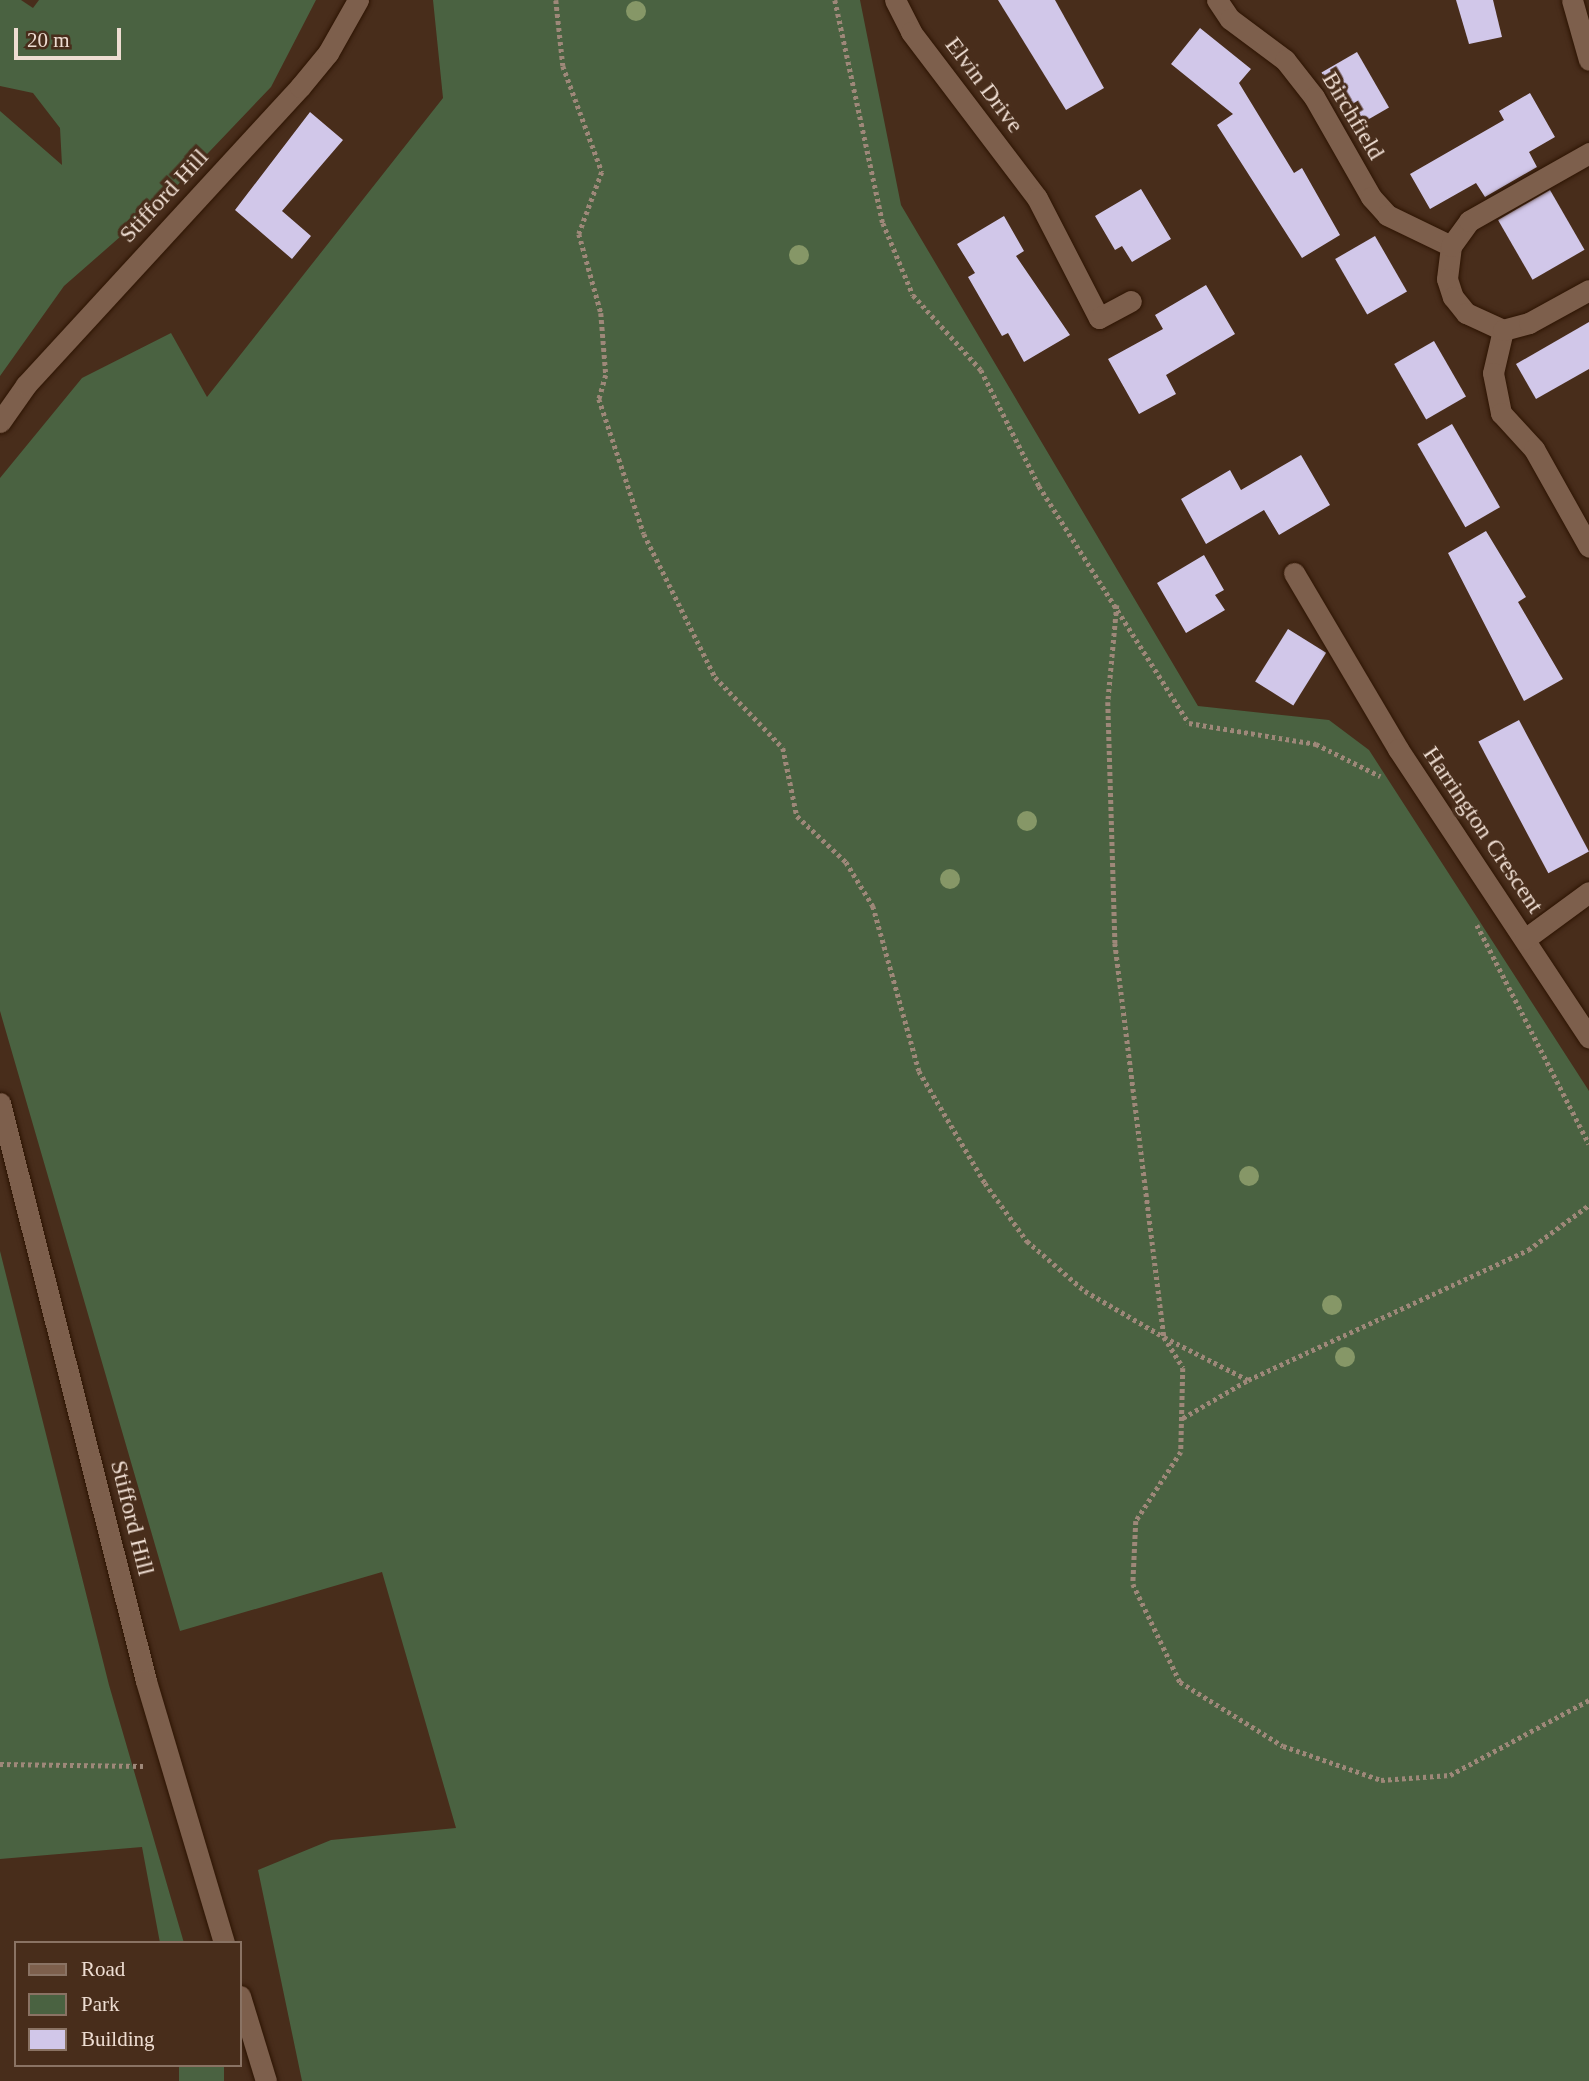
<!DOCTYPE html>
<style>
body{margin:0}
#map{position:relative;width:1589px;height:2081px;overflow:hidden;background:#482d1b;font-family:"Times New Roman",serif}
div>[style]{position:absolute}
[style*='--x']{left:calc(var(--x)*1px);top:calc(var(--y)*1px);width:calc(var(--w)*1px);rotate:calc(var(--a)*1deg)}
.green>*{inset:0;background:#4a6241;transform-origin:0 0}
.building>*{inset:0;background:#d1c7e9;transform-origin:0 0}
.path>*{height:4.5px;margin-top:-2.25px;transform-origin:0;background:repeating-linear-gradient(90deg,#9e8879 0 3.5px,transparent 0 7px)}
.roads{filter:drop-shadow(0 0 2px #2d1403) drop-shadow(0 0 2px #2d1403)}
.minor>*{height:21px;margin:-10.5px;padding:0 10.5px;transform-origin:10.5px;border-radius:10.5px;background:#7d5f4c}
.trees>*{width:20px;height:20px;margin:-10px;border-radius:50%;background:#869767}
span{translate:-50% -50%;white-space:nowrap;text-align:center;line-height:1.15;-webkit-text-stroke:7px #482d1b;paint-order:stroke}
.street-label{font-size:24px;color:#eeddd2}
.legend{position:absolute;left:14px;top:1941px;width:228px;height:126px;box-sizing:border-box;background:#482d1b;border:2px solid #8a7364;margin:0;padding:9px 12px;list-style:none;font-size:21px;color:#eeddd2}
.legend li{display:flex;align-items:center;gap:14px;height:35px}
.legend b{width:35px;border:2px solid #8a7364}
.scale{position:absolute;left:14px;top:28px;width:107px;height:32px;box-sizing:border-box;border:4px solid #eeddd2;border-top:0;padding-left:9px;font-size:21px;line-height:24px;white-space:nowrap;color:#eeddd2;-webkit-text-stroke:5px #482d1b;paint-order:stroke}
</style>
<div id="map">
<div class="green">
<i style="clip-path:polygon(0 0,21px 0,33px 8px,39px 0,316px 0,271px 87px,169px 194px,64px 286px,0 376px,0 111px,62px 165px,60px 128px,33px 93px,0 86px)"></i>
<i style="clip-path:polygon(433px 0,860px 0,901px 205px,1198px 706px,1329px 720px,1369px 750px,1589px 1091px,1589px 2081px,302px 2081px,258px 1870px,331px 1840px,456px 1828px,382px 1572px,180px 1631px,0 1011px,0 478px,82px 378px,171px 333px,207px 397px,443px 98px)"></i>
<i style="clip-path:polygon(0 1251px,109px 1685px,184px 1943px,160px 1943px,142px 1847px,0 1859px)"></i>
<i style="left:179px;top:2065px;width:45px;height:16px"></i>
</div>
<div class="building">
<i style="clip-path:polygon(998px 0,1055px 0,1104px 88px,1066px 110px)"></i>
<i style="clip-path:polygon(1456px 0,1493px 0,1502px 37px,1469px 44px)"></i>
<i style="clip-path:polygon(1200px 28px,1251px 69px,1239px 83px,1294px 173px,1302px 168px,1340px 235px,1302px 258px,1217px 125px,1233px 114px,1171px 64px)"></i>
<i style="left:1357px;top:52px;width:64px;height:41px;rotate:60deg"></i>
<i style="clip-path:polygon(1530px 93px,1555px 137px,1529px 152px,1537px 167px,1485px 197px,1476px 183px,1430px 209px,1410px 174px,1504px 120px,1499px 111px)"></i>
<i style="clip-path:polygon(310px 112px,343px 140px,282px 211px,311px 236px,292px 259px,235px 210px)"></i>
<i style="clip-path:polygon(1141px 189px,1171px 239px,1132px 262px,1122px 246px,1115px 250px,1095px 216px)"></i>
<i style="left:1550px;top:190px;width:69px;height:60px;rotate:60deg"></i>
<i style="clip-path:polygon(1004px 216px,1024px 251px,1016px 256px,1070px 335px,1024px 362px,1008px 333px,1002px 336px,968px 277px,975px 273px,957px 244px)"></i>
<i style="left:1375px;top:236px;width:64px;height:46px;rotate:60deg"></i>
<i style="clip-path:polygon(1206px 285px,1235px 334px,1166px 375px,1176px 394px,1139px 414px,1108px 359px,1163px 329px,1155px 315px)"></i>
<i style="clip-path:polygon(1589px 322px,1589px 369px,1536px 399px,1516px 364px)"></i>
<i style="left:1434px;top:341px;width:64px;height:46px;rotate:60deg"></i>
<i style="left:1452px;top:424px;width:96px;height:40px;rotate:60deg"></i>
<i style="clip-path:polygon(1301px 455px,1330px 505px,1279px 535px,1264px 510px,1206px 544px,1181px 499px,1230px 470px,1241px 490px)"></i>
<i style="clip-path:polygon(1486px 531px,1526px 597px,1518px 602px,1563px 679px,1524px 701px,1448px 553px)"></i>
<i style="clip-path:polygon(1204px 555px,1224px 590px,1215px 595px,1225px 610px,1186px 633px,1157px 583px)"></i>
<i style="left:1288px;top:629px;width:45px;height:62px;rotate:32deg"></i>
<i style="left:1519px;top:720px;width:149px;height:46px;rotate:62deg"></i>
</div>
<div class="path">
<i style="--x:556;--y:0;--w:66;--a:83.9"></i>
<i style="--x:563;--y:66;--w:113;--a:69.8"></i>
<i style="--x:602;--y:172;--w:66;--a:110.4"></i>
<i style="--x:579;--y:234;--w:82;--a:74.4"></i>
<i style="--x:601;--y:313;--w:62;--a:85.4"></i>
<i style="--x:606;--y:375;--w:25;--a:106"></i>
<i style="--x:599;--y:399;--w:142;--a:71.6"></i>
<i style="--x:644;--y:534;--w:160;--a:63.6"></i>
<i style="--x:715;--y:677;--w:98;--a:46.2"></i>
<i style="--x:783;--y:748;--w:69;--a:78.4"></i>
<i style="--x:797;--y:816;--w:67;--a:43.2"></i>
<i style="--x:846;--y:862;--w:52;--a:58.5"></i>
<i style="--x:873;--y:906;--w:171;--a:74.4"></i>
<i style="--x:919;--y:1071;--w:130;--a:59.5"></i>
<i style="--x:985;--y:1183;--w:72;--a:54.1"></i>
<i style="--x:1027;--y:1241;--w:77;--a:40.8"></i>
<i style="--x:1085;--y:1291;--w:91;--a:30.2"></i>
<i style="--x:1164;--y:1337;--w:36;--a:58"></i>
<i style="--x:1183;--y:1368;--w:84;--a:91.4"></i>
<i style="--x:1181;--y:1452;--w:82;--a:123.1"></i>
<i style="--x:1136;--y:1521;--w:63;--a:92.7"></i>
<i style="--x:1133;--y:1584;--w:109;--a:64.4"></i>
<i style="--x:1180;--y:1682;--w:121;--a:31.9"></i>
<i style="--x:1283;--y:1746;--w:104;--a:19.1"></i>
<i style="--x:1381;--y:1780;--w:69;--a:-4.1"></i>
<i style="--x:1450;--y:1775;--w:158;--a:-28.3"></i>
<i style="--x:835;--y:0;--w:228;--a:77.9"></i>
<i style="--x:883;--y:223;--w:78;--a:67.4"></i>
<i style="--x:913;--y:295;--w:101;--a:47.8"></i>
<i style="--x:981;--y:370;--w:130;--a:63.4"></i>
<i style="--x:1039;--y:486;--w:280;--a:57.7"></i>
<i style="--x:1189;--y:723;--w:129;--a:9.4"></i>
<i style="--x:1316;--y:744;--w:72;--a:26.6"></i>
<i style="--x:1117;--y:605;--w:97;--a:95.3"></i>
<i style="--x:1108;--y:702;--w:241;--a:88.3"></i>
<i style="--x:1115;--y:943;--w:397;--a:82.9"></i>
<i style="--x:1164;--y:1337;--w:94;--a:27.1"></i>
<i style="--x:1477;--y:925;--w:246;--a:62.9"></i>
<i style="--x:1183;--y:1418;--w:75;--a:-30.3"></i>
<i style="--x:1248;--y:1380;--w:309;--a:-24.9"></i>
<i style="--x:1528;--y:1250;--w:76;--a:-36.4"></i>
<i style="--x:0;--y:1764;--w:143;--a:0.8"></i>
</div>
<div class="roads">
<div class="minor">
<i style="--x:895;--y:0;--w:36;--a:63"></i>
<i style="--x:911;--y:32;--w:208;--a:52.8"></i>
<i style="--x:1037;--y:198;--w:135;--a:62.7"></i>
<i style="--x:1099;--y:318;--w:36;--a:-28"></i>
<i style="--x:1217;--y:0;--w:23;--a:56"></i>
<i style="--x:1230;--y:19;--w:69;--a:36.7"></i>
<i style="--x:1285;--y:60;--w:47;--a:51.9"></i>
<i style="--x:1314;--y:97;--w:115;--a:60.3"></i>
<i style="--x:1371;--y:197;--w:24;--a:48"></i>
<i style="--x:1387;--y:215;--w:71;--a:25.8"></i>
<i style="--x:1451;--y:246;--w:33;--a:97"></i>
<i style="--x:1447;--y:279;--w:19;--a:72"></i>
<i style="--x:1453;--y:297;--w:21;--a:51"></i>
<i style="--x:1466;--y:313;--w:41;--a:24.7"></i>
<i style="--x:1503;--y:330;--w:44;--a:103.1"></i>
<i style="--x:1493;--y:373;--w:41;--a:78.7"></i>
<i style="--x:1501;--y:413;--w:49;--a:47.5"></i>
<i style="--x:1534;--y:449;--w:112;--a:60.7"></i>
<i style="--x:1572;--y:0;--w:62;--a:74.2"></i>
<i style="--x:1451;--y:246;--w:31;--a:-54"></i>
<i style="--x:1469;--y:221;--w:138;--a:-29.5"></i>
<i style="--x:1503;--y:330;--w:27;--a:-15"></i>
<i style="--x:1529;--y:323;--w:68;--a:-28.8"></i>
<i style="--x:0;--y:422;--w:45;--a:-54.9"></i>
<i style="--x:26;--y:385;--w:405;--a:-47.4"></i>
<i style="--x:300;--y:87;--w:44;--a:-50.5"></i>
<i style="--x:328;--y:53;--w:61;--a:-60.5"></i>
<i style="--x:1294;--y:573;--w:204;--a:59.4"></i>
<i style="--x:1398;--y:749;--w:346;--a:56.5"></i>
<i style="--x:1525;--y:939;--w:79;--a:-36.3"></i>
<i style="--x:0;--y:1103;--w:596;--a:75.82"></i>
<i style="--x:146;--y:1681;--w:273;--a:73.4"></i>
<i style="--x:240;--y:1996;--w:89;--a:73"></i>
</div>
</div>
<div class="trees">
<i style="left:636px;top:11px"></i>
<i style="left:799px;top:255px"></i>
<i style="left:1027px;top:821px"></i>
<i style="left:950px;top:879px"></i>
<i style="left:1249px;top:1176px"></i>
<i style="left:1332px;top:1305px"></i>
<i style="left:1345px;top:1357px"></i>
</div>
<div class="street-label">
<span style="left:984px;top:85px;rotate:53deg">Elvin Drive</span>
<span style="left:1353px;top:116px;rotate:59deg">Birchfield</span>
<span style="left:164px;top:196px;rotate:-47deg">Stifford Hill</span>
<span style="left:1483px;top:830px;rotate:56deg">Harrington Crescent</span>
<span style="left:132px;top:1518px;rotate:76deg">Stifford Hill</span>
</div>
<ul class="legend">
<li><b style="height:9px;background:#7d5f4c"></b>Road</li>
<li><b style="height:19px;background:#4a6241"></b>Park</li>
<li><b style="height:19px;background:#d1c7e9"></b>Building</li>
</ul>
<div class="scale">20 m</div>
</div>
